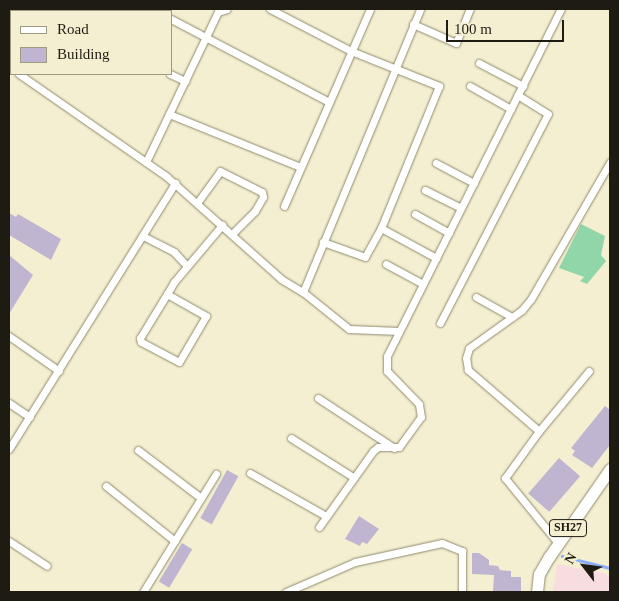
<!DOCTYPE html>
<style>
body{margin:0}
#map{position:relative;width:619px;height:601px;overflow:hidden;background:#f4efd1;font-family:Georgia,serif}
div>[style]{position:absolute}
[style*='--x']{left:calc(var(--x)*1px);top:calc(var(--y)*1px);width:calc(var(--w)*1px);rotate:calc(var(--a)*1deg)}
.industrial>*{inset:0;background:#f7dce0}
.green>*{inset:0;background:#90d6a9}
.stream>*{height:2.5px;margin:-1.25px;padding:0 1.25px;transform-origin:1.25px;border-radius:1.25px;background:#8aadf5}
.building>*{inset:0;background:#c0b5d1;transform-origin:0 0}
.roads{filter:drop-shadow(0 0 1px #8f8a6e) drop-shadow(0 0 1px #8f8a6e)}
.minor>*{height:7px;margin:-3.5px;padding:0 3.5px;transform-origin:3.5px;border-radius:3.5px;background:#fff}
.primary>*{height:11px;margin:-5.5px;padding:0 5.5px;transform-origin:5.5px;border-radius:5.5px;background:#fff}
span{translate:-50% -50%;white-space:nowrap;text-align:center;line-height:1.15;-webkit-text-stroke:4px #f4efd1;paint-order:stroke}
.shield-label span{padding:1px 4px;background:#f4efd1;border:1px solid;border-radius:4px;-webkit-text-stroke-width:0}
.shield-label{font-size:12px;color:#1e1c12;font-weight:700}
.frame{position:absolute;inset:0;border:10px solid #1e1c12;pointer-events:none}
.legend{position:absolute;left:10px;top:10px;width:162px;height:65px;box-sizing:border-box;background:#f4efd1;border:1px solid #9e9b85;margin:0;padding:6px 9px;list-style:none;font-size:15px;color:#1e1c12}
.legend li{display:flex;align-items:center;gap:10px;height:25px}
.legend b{width:25px;border:1px solid #9e9b85}
.north{position:absolute;left:559px;top:541px;width:50px;height:50px;-webkit-text-stroke:4px #f4efd1;paint-order:stroke;rotate:300deg;font-size:14px;font-weight:700;line-height:20px;text-align:center;color:#1e1c12}
.north::after{content:'';display:block;margin:auto;width:18px;height:22px;background:#1e1c12;clip-path:polygon(50% 0,100% 100%,50% 72%,0 100%)}
.scale{position:absolute;left:446px;top:20px;width:118px;height:22px;box-sizing:border-box;border:2px solid #1e1c12;border-top:0;padding-left:6px;font-size:15px;line-height:18px;white-space:nowrap;color:#1e1c12;-webkit-text-stroke:4px #f4efd1;paint-order:stroke}
</style>
<div id="map">
<div class="industrial">
<i style="clip-path:polygon(557px 564px,603px 573px,610px 577px,610px 592px,553px 592px)"></i>
</div>
<div class="green">
<i style="clip-path:polygon(581px 224px,605px 236px,601px 255px,606px 261px,587px 284px,580px 281px,584px 277px,559px 268px)"></i>
</div>
<div class="stream">
<i style="--x:562;--y:556;--w:49;--a:14"></i>
</div>
<div class="building">
<i style="clip-path:polygon(9px 213px,16px 217px,18px 214px,61px 239px,51px 260px,9px 235px)"></i>
<i style="clip-path:polygon(9px 255px,33px 275px,9px 314px)"></i>
<i style="clip-path:polygon(605px 406px,610px 410px,610px 445px,592px 468px,572px 455px,575px 451px,571px 448px)"></i>
<i style="left:559px;top:458px;width:28px;height:47px;rotate:41deg"></i>
<i style="left:227px;top:470px;width:13px;height:55px;rotate:29deg"></i>
<i style="clip-path:polygon(359px 516px,379px 529px,367px 544px,362px 542px,360px 546px,345px 539px)"></i>
<i style="left:182px;top:543px;width:12px;height:45px;rotate:31deg"></i>
<i style="clip-path:polygon(472px 553px,479px 553px,489px 560px,489px 565px,498px 566px,500px 570px,511px 571px,511px 577px,521px 577px,521px 592px,493px 592px,494px 575px,472px 574px)"></i>
</div>
<div class="roads">
<div class="minor">
<i style="--x:151;--y:9;--w:5;--a:22"></i>
<i style="--x:270;--y:9;--w:91;--a:27.4"></i>
<i style="--x:351;--y:51;--w:95;--a:21.7"></i>
<i style="--x:439;--y:86;--w:153;--a:112.2"></i>
<i style="--x:381;--y:228;--w:33;--a:119"></i>
<i style="--x:365;--y:257;--w:45;--a:-160.3"></i>
<i style="--x:171;--y:19;--w:178;--a:27.7"></i>
<i style="--x:413;--y:24;--w:47;--a:23.8"></i>
<i style="--x:456;--y:43;--w:37;--a:-68"></i>
<i style="--x:479;--y:63;--w:50;--a:27.6"></i>
<i style="--x:9;--y:67;--w:2;--a:27"></i>
<i style="--x:19;--y:74;--w:180;--a:34.8"></i>
<i style="--x:167;--y:177;--w:153;--a:41.8"></i>
<i style="--x:281;--y:279;--w:26;--a:31"></i>
<i style="--x:303;--y:292;--w:59;--a:38.8"></i>
<i style="--x:349;--y:329;--w:50;--a:2.3"></i>
<i style="--x:170;--y:74;--w:17;--a:25"></i>
<i style="--x:470;--y:86;--w:47;--a:29.3"></i>
<i style="--x:169;--y:114;--w:141;--a:22"></i>
<i style="--x:146;--y:162;--w:166;--a:-64.4"></i>
<i style="--x:218;--y:12;--w:9;--a:-18"></i>
<i style="--x:436;--y:163;--w:43;--a:27.8"></i>
<i style="--x:425;--y:190;--w:40;--a:26.6"></i>
<i style="--x:197;--y:203;--w:39;--a:-54"></i>
<i style="--x:220;--y:171;--w:47;--a:26.6"></i>
<i style="--x:262;--y:192;--w:5;--a:79"></i>
<i style="--x:263;--y:197;--w:16;--a:120"></i>
<i style="--x:255;--y:211;--w:33;--a:135"></i>
<i style="--x:284;--y:206;--w:215;--a:-66.4"></i>
<i style="--x:415;--y:214;--w:39;--a:29"></i>
<i style="--x:381;--y:228;--w:63;--a:28.6"></i>
<i style="--x:143;--y:236;--w:35;--a:27"></i>
<i style="--x:174;--y:252;--w:19;--a:47"></i>
<i style="--x:386;--y:264;--w:42;--a:28.4"></i>
<i style="--x:303;--y:292;--w:306;--a:-67.5"></i>
<i style="--x:167;--y:294;--w:45;--a:29.4"></i>
<i style="--x:206;--y:316;--w:53;--a:120.4"></i>
<i style="--x:179;--y:362;--w:43;--a:-152.2"></i>
<i style="--x:141;--y:342;--w:4;--a:-104"></i>
<i style="--x:140;--y:338;--w:52;--a:-58.5"></i>
<i style="--x:167;--y:294;--w:14;--a:-60"></i>
<i style="--x:174;--y:282;--w:75;--a:-49.9"></i>
<i style="--x:476;--y:297;--w:41;--a:29.1"></i>
<i style="--x:440;--y:323;--w:235;--a:-62.7"></i>
<i style="--x:548;--y:114;--w:36;--a:-148"></i>
<i style="--x:9;--y:336;--w:61;--a:35"></i>
<i style="--x:318;--y:398;--w:91;--a:33.3"></i>
<i style="--x:9;--y:403;--w:25;--a:34"></i>
<i style="--x:539;--y:431;--w:78;--a:-50.2"></i>
<i style="--x:291;--y:438;--w:73;--a:32.2"></i>
<i style="--x:9;--y:449;--w:314;--a:-58"></i>
<i style="--x:138;--y:450;--w:79;--a:37.3"></i>
<i style="--x:250;--y:473;--w:87;--a:29.5"></i>
<i style="--x:106;--y:486;--w:88;--a:38.6"></i>
<i style="--x:319;--y:527;--w:93;--a:-54.6"></i>
<i style="--x:373;--y:451;--w:6;--a:-39"></i>
<i style="--x:378;--y:447;--w:21;--a:0"></i>
<i style="--x:399;--y:447;--w:37;--a:-54"></i>
<i style="--x:421;--y:417;--w:13;--a:-99"></i>
<i style="--x:419;--y:404;--w:46;--a:-134.1"></i>
<i style="--x:387;--y:371;--w:15;--a:-90"></i>
<i style="--x:387;--y:356;--w:388;--a:-63.4"></i>
<i style="--x:9;--y:541;--w:45;--a:33.3"></i>
<i style="--x:558;--y:543;--w:84;--a:-129.2"></i>
<i style="--x:505;--y:478;--w:58;--a:-54.1"></i>
<i style="--x:539;--y:431;--w:94;--a:-139.3"></i>
<i style="--x:468;--y:370;--w:12;--a:-99"></i>
<i style="--x:466;--y:358;--w:10;--a:-73"></i>
<i style="--x:469;--y:348;--w:65;--a:-35.6"></i>
<i style="--x:522;--y:310;--w:14;--a:-51"></i>
<i style="--x:531;--y:299;--w:158;--a:-60"></i>
<i style="--x:143;--y:592;--w:139;--a:-58.3"></i>
<i style="--x:286;--y:592;--w:75;--a:-23.5"></i>
<i style="--x:355;--y:562;--w:89;--a:-12.3"></i>
<i style="--x:442;--y:543;--w:22;--a:22"></i>
<i style="--x:462;--y:551;--w:41;--a:90"></i>
</div>
<div class="primary">
<i style="--x:537;--y:592;--w:18;--a:-84"></i>
<i style="--x:539;--y:574;--w:20;--a:-60"></i>
<i style="--x:549;--y:557;--w:107;--a:-55.3"></i>
</div>
</div>
<div class="shield-label">
<span style="left:568px;top:528px">SH27</span>
</div>
<div class="frame"></div>
<ul class="legend">
<li><b style="height:6px;background:#fff"></b>Road</li>
<li><b style="height:14px;background:#c0b5d1"></b>Building</li>
</ul>
<div class="north">N</div>
<div class="scale">100 m</div>
</div>
